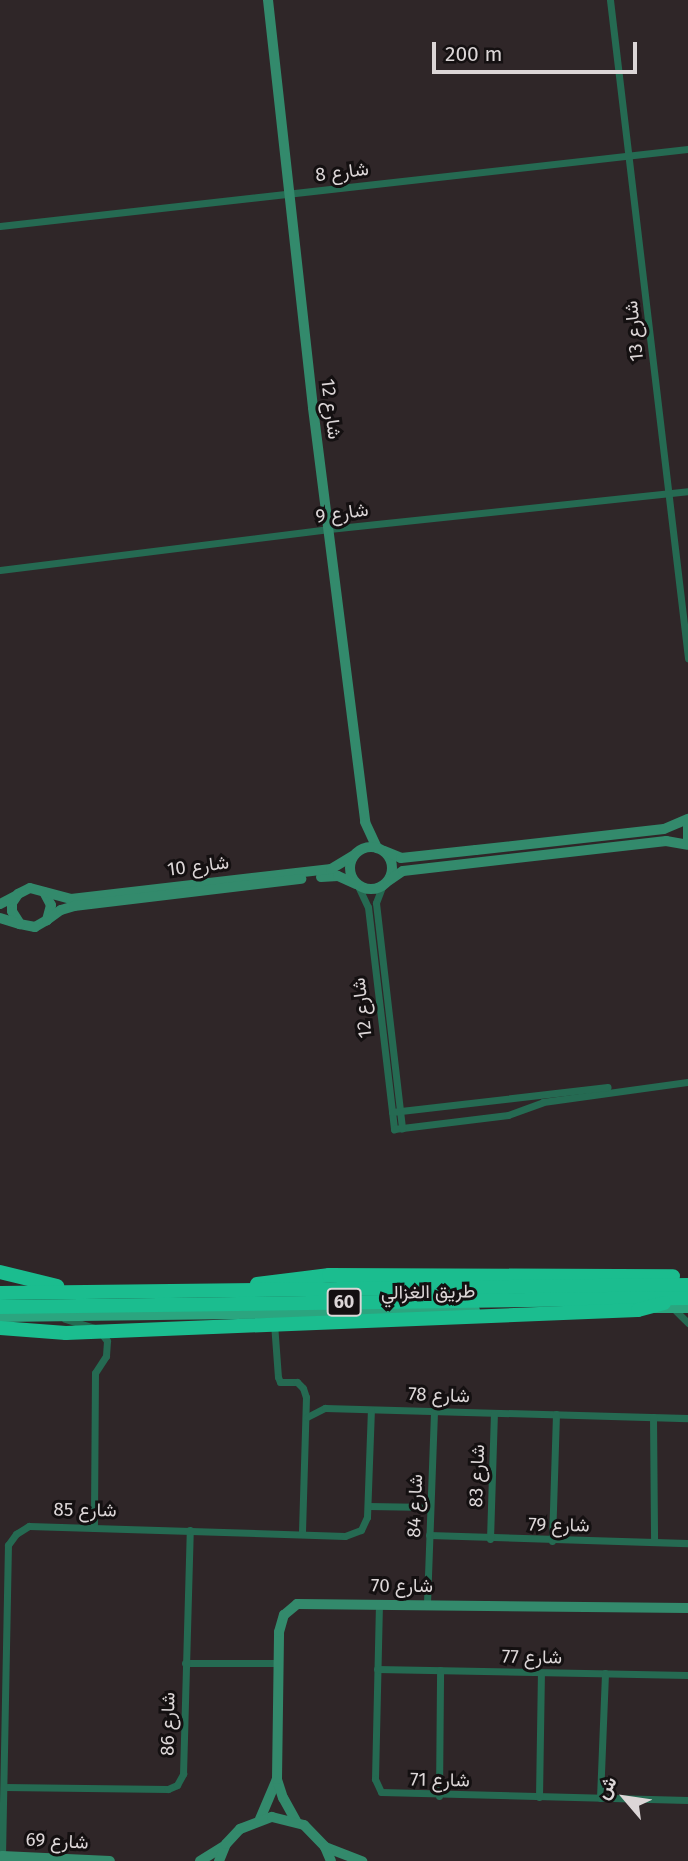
<!DOCTYPE html>
<meta charset="utf-8">
<style>
body{margin:0}
#map{position:relative;width:688px;height:1861px;overflow:hidden;background:#2f2628;font-family:"Fira Sans",Vazirmatn,sans-serif}
div>[style]{position:absolute}
[style*='--x']{left:calc(var(--x)*1px);top:calc(var(--y)*1px);width:calc(var(--w)*1px);rotate:calc(var(--a)*1deg)}
.street>*{height:7px;margin:-3.5px;padding:0 3.5px;transform-origin:3.5px;border-radius:3.5px;background:#256a52}
.secondary>*{height:10px;margin:-5px;padding:0 5px;transform-origin:5px;border-radius:5px;background:#338a6c}
.secondary>.ring{margin:-5px;padding:0;box-sizing:content-box;background:none;border:10px solid #338a6c;border-radius:50%}
.primary>*{height:12px;margin:-6px;padding:0 6px;transform-origin:6px;border-radius:6px;background:#2ba57f}
.highway>*{height:14px;margin:-7px;padding:0 7px;transform-origin:7px;border-radius:7px;background:#1bbd8f}
span{translate:-50% -50%;white-space:nowrap;text-align:center;line-height:1.15;-webkit-text-stroke:6px #141011;paint-order:stroke}
.shield-label span{padding:2px 5px;background:#141011;border:2px solid;border-radius:5px;-webkit-text-stroke-width:0}
.shield-label{font-size:18px;color:#dcd6d7;font-weight:700}
.street-label{font-size:19px;color:#dcd6d7}
.north{position:absolute;left:590px;top:1763px;width:70px;height:70px;-webkit-text-stroke:5px #141011;paint-order:stroke;rotate:299deg;font-size:19px;font-weight:700;line-height:28px;text-align:center;color:#dcd6d7}
.north::after{content:'';display:block;margin:auto;width:24px;height:32px;background:#dcd6d7;clip-path:polygon(50% 0,100% 100%,50% 72%,0 100%)}
.scale{position:absolute;left:432px;top:42px;width:205px;height:32px;box-sizing:border-box;border:4px solid #dcd6d7;border-top:0;padding-left:9px;font-size:21px;line-height:24px;white-space:nowrap;color:#dcd6d7;-webkit-text-stroke:5px #141011;paint-order:stroke}
</style>
<div id="map">
<div class="street">
<i style="--x:610;--y:0;--w:663;--a:83.24"></i>
<i style="--x:0;--y:226;--w:692;--a:-6.39"></i>
<i style="--x:0;--y:570;--w:332;--a:-7.1"></i>
<i style="--x:329;--y:529;--w:361;--a:-6"></i>
<i style="--x:358;--y:886;--w:23;--a:65"></i>
<i style="--x:368;--y:907;--w:224;--a:83.3"></i>
<i style="--x:394;--y:1129;--w:115;--a:-7"></i>
<i style="--x:508;--y:1115;--w:37;--a:-20"></i>
<i style="--x:543;--y:1102;--w:146;--a:-7.9"></i>
<i style="--x:382;--y:887;--w:17;--a:111"></i>
<i style="--x:376;--y:903;--w:227;--a:83.4"></i>
<i style="--x:392;--y:1112;--w:217;--a:-6.6"></i>
<i style="--x:674;--y:1309;--w:20;--a:45"></i>
<i style="--x:65;--y:1319;--w:34;--a:17"></i>
<i style="--x:98;--y:1329;--w:15;--a:53"></i>
<i style="--x:107;--y:1341;--w:15;--a:94"></i>
<i style="--x:106;--y:1356;--w:20;--a:123"></i>
<i style="--x:95;--y:1373;--w:155;--a:90.4"></i>
<i style="--x:274;--y:1323;--w:54;--a:85.8"></i>
<i style="--x:278;--y:1377;--w:5;--a:68"></i>
<i style="--x:280;--y:1382;--w:17;--a:0"></i>
<i style="--x:297;--y:1382;--w:8;--a:45"></i>
<i style="--x:303;--y:1388;--w:9;--a:72"></i>
<i style="--x:306;--y:1397;--w:135;--a:91.7"></i>
<i style="--x:307;--y:1417;--w:20;--a:-27"></i>
<i style="--x:325;--y:1408;--w:363;--a:1.6"></i>
<i style="--x:653;--y:1417;--w:125;--a:89.5"></i>
<i style="--x:368;--y:1506;--w:62;--a:0.9"></i>
<i style="--x:429;--y:1535;--w:259;--a:1.8"></i>
<i style="--x:490;--y:1539;--w:126;--a:-88.2"></i>
<i style="--x:552;--y:1541;--w:127;--a:-88.2"></i>
<i style="--x:379;--y:1603;--w:176;--a:91.3"></i>
<i style="--x:375;--y:1779;--w:14;--a:65"></i>
<i style="--x:381;--y:1792;--w:307;--a:1.5"></i>
<i style="--x:427;--y:1603;--w:193;--a:-87.9"></i>
<i style="--x:185;--y:1663;--w:93;--a:0"></i>
<i style="--x:377;--y:1669;--w:311;--a:1.1"></i>
<i style="--x:4;--y:1787;--w:164;--a:0.7"></i>
<i style="--x:168;--y:1789;--w:10;--a:-24"></i>
<i style="--x:177;--y:1785;--w:13;--a:-61"></i>
<i style="--x:183;--y:1774;--w:244;--a:-88.4"></i>
<i style="--x:439;--y:1796;--w:126;--a:-89.5"></i>
<i style="--x:539;--y:1797;--w:124;--a:-89.1"></i>
<i style="--x:600;--y:1798;--w:125;--a:-87.7"></i>
<i style="--x:2;--y:1856;--w:311;--a:-88.9"></i>
<i style="--x:8;--y:1545;--w:14;--a:-54"></i>
<i style="--x:16;--y:1534;--w:15;--a:-32"></i>
<i style="--x:29;--y:1526;--w:316;--a:1.8"></i>
<i style="--x:345;--y:1536;--w:17;--a:-21"></i>
<i style="--x:361;--y:1530;--w:14;--a:-65"></i>
<i style="--x:367;--y:1517;--w:107;--a:-87.9"></i>
</div>
<div class="secondary">
<i style="--x:268;--y:0;--w:410;--a:83.7"></i>
<i style="--x:313;--y:408;--w:417;--a:82.8"></i>
<i style="--x:365;--y:822;--w:29;--a:65"></i>
<i style="--x:688;--y:823;--w:16;--a:90"></i>
<i class="ring" style="left:350px;top:847px;width:32px;height:32px"></i>
<i style="--x:384;--y:851;--w:18;--a:22"></i>
<i style="--x:401;--y:858;--w:75;--a:-6.1"></i>
<i style="--x:476;--y:850;--w:189;--a:-6.4"></i>
<i style="--x:664;--y:829;--w:26;--a:-23"></i>
<i style="--x:321;--y:877;--w:17;--a:-3"></i>
<i style="--x:338;--y:876;--w:20;--a:24"></i>
<i style="--x:388;--y:881;--w:18;--a:-34"></i>
<i style="--x:403;--y:871;--w:265;--a:-6.5"></i>
<i style="--x:666;--y:841;--w:22;--a:10"></i>
<i style="--x:44;--y:892;--w:15;--a:62"></i>
<i style="--x:51;--y:905;--w:16;--a:105"></i>
<i style="--x:47;--y:920;--w:14;--a:150"></i>
<i style="--x:35;--y:927;--w:15;--a:-169"></i>
<i style="--x:20;--y:924;--w:15;--a:-122"></i>
<i style="--x:12;--y:911;--w:8;--a:-90"></i>
<i style="--x:12;--y:903;--w:11;--a:-56"></i>
<i style="--x:18;--y:894;--w:13;--a:-27"></i>
<i style="--x:30;--y:888;--w:42;--a:15"></i>
<i style="--x:71;--y:899;--w:262;--a:-6.6"></i>
<i style="--x:331;--y:869;--w:27;--a:-31"></i>
<i style="--x:0;--y:904;--w:18;--a:-27"></i>
<i style="--x:0;--y:918;--w:21;--a:17"></i>
<i style="--x:47;--y:920;--w:17;--a:-36"></i>
<i style="--x:61;--y:910;--w:14;--a:-17"></i>
<i style="--x:74;--y:906;--w:229;--a:-6.8"></i>
<i style="--x:260;--y:1819;--w:43;--a:-67"></i>
<i style="--x:296;--y:1821;--w:26;--a:-119"></i>
<i style="--x:283;--y:1798;--w:20;--a:-108"></i>
<i style="--x:277;--y:1779;--w:147;--a:-89.2"></i>
<i style="--x:279;--y:1632;--w:18;--a:-74"></i>
<i style="--x:284;--y:1615;--w:17;--a:-40"></i>
<i style="--x:297;--y:1604;--w:391;--a:0.6"></i>
<i style="--x:325;--y:1847;--w:40;--a:21"></i>
<i style="--x:2;--y:1861;--w:5;--a:-90"></i>
<i style="--x:2;--y:1856;--w:108;--a:2.7"></i>
<i style="--x:200;--y:1861;--w:28;--a:-32"></i>
<i style="--x:219;--y:1861;--w:18;--a:-68"></i>
<i style="--x:226;--y:1844;--w:21;--a:-47"></i>
<i style="--x:240;--y:1829;--w:34;--a:-21"></i>
<i style="--x:272;--y:1817;--w:33;--a:14"></i>
<i style="--x:304;--y:1825;--w:30;--a:46"></i>
<i style="--x:325;--y:1847;--w:15;--a:67"></i>
</div>
<div class="primary">
<i style="--x:653;--y:1307;--w:35;--a:0"></i>
<i style="--x:0;--y:1316;--w:474;--a:-0.7"></i>
</div>
<div class="highway">
<i style="--x:0;--y:1272;--w:59;--a:13.8"></i>
<i style="--x:257;--y:1284;--w:73;--a:-7.1"></i>
<i style="--x:329;--y:1275;--w:344;--a:0.2"></i>
<i style="--x:0;--y:1293;--w:688;--a:-0.67"></i>
<i style="--x:0;--y:1307;--w:688;--a:-0.75"></i>
<i style="--x:0;--y:1328;--w:66;--a:4.3"></i>
<i style="--x:66;--y:1333;--w:572;--a:-2.3"></i>
<i style="--x:638;--y:1310;--w:27;--a:-15"></i>
</div>
<div class="shield-label">
<span style="left:344px;top:1302px">60</span>
</div>
<div class="street-label">
<span style="left:342px;top:172px;rotate:-7deg">شارع 8</span>
<span style="left:634px;top:331px;rotate:-96deg">شارع 13</span>
<span style="left:331px;top:409px;rotate:83deg">شارع 12</span>
<span style="left:342px;top:513px;rotate:-8deg">شارع 9</span>
<span style="left:198px;top:866px;rotate:-7deg">شارع 10</span>
<span style="left:362px;top:1008px;rotate:-97deg">شارع 12</span>
<span style="left:428px;top:1292px;rotate:-1deg">طريق الغزالي</span>
<span style="left:439px;top:1395px;rotate:2deg">شارع 78</span>
<span style="left:477px;top:1476px;rotate:-88deg">شارع 83</span>
<span style="left:415px;top:1506px;rotate:-88deg">شارع 84</span>
<span style="left:85px;top:1510px;rotate:1deg">شارع 85</span>
<span style="left:559px;top:1525px;rotate:1deg">شارع 79</span>
<span style="left:402px;top:1586px">شارع 70</span>
<span style="left:532px;top:1657px;rotate:1deg">شارع 77</span>
<span style="left:168px;top:1724px;rotate:-89deg">شارع 86</span>
<span style="left:440px;top:1780px;rotate:1deg">شارع 71</span>
<span style="left:57px;top:1841px;rotate:3deg">شارع 69</span>
</div>
<div class="north">ش</div>
<div class="scale">200 m</div>
</div>
